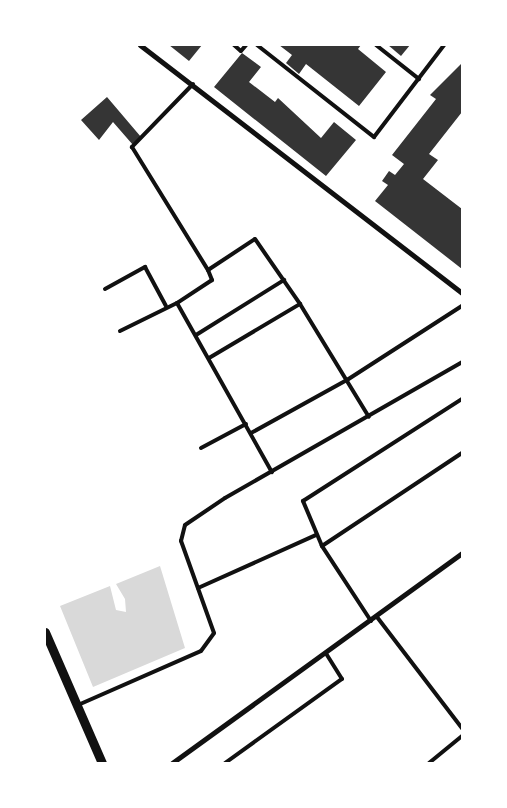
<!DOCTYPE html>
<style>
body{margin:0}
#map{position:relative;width:507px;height:808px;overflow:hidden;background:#fff;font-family:Mulish,sans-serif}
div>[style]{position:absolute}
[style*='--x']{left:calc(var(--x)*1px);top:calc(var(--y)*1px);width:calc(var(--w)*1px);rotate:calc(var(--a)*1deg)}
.water>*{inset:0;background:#d9d9d9}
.building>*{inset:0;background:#353535}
.service>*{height:4px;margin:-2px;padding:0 2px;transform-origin:2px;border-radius:2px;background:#111}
.minor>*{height:5px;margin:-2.5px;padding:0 2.5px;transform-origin:2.5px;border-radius:2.5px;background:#111}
.tertiary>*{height:9px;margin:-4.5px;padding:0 4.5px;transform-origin:4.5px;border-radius:4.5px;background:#111}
span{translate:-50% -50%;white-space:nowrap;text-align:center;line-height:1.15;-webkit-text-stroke:4px #fff;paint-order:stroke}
.frame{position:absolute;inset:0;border:46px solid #fff;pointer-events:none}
</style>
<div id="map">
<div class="water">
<i style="clip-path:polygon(160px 566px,185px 648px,93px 687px,60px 606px,110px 586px,116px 610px,126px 612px,125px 599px,116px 584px)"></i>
</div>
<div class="building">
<i style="clip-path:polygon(169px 45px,202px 45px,189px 61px)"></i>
<i style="clip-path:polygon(279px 45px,361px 45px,358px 49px,386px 72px,359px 106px,306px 64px,299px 74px,286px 63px,292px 55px)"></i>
<i style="clip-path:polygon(388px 45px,410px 45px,401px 56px)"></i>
<i style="clip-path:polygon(242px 53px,261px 67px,249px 82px,275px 102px,278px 98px,321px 138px,334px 122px,356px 140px,326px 176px,214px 87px)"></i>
<i style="clip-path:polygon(462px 63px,462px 112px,429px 154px,438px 160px,423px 179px,462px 209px,462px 269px,375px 201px,388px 185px,382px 181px,389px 171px,395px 175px,404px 164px,392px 155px,436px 99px,430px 95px)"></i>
<i style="clip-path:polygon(107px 97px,141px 137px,133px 145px,113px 122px,99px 140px,81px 120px)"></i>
</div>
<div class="service">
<i style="--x:234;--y:45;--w:9;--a:41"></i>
<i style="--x:241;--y:51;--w:8;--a:-50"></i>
<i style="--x:257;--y:45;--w:149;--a:38.2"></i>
<i style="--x:374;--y:137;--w:116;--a:-52.7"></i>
<i style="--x:376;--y:45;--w:55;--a:38.3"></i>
<i style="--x:193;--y:84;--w:88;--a:134.1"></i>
<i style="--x:132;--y:147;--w:145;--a:58.3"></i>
<i style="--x:208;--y:270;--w:11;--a:68"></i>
<i style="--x:212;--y:280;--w:42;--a:146.7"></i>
<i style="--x:177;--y:303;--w:194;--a:60.7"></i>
<i style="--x:208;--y:270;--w:56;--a:-33.4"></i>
<i style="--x:255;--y:239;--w:79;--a:55.3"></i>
<i style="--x:105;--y:289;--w:46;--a:-28.8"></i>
<i style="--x:145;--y:267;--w:44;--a:61.7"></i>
<i style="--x:120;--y:331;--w:64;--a:-26.2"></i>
<i style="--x:196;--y:335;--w:104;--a:-32"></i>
<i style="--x:209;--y:358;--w:106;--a:-30.7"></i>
<i style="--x:300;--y:304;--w:132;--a:58.6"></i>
<i style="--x:251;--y:433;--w:110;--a:-28.9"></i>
<i style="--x:347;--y:380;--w:137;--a:-32.8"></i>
<i style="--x:201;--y:448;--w:51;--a:-28.1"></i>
<i style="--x:322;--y:546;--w:168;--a:-33.6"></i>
<i style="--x:198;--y:588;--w:129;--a:-24.2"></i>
<i style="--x:377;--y:617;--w:140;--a:52.6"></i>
<i style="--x:371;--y:621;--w:90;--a:-123.2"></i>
<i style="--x:322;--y:546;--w:49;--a:-112.9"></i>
<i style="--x:303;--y:501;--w:189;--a:-32.7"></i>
<i style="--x:78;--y:705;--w:134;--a:-23.7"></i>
<i style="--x:201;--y:651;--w:22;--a:-54"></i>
<i style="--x:214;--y:633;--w:98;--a:-109.7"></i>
<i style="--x:181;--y:541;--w:16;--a:-76"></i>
<i style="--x:185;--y:525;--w:48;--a:-34"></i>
<i style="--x:225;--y:498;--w:273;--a:-29.8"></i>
<i style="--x:225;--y:763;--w:144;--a:-35.7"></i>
<i style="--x:342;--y:679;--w:31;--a:-122"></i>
<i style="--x:429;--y:763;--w:43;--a:-39.3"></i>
</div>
<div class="minor">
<i style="--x:140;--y:45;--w:406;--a:37.6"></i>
<i style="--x:172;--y:763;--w:358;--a:-35.9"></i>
</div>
<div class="tertiary">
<i style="--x:45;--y:632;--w:143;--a:66.5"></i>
</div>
<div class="frame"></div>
</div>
